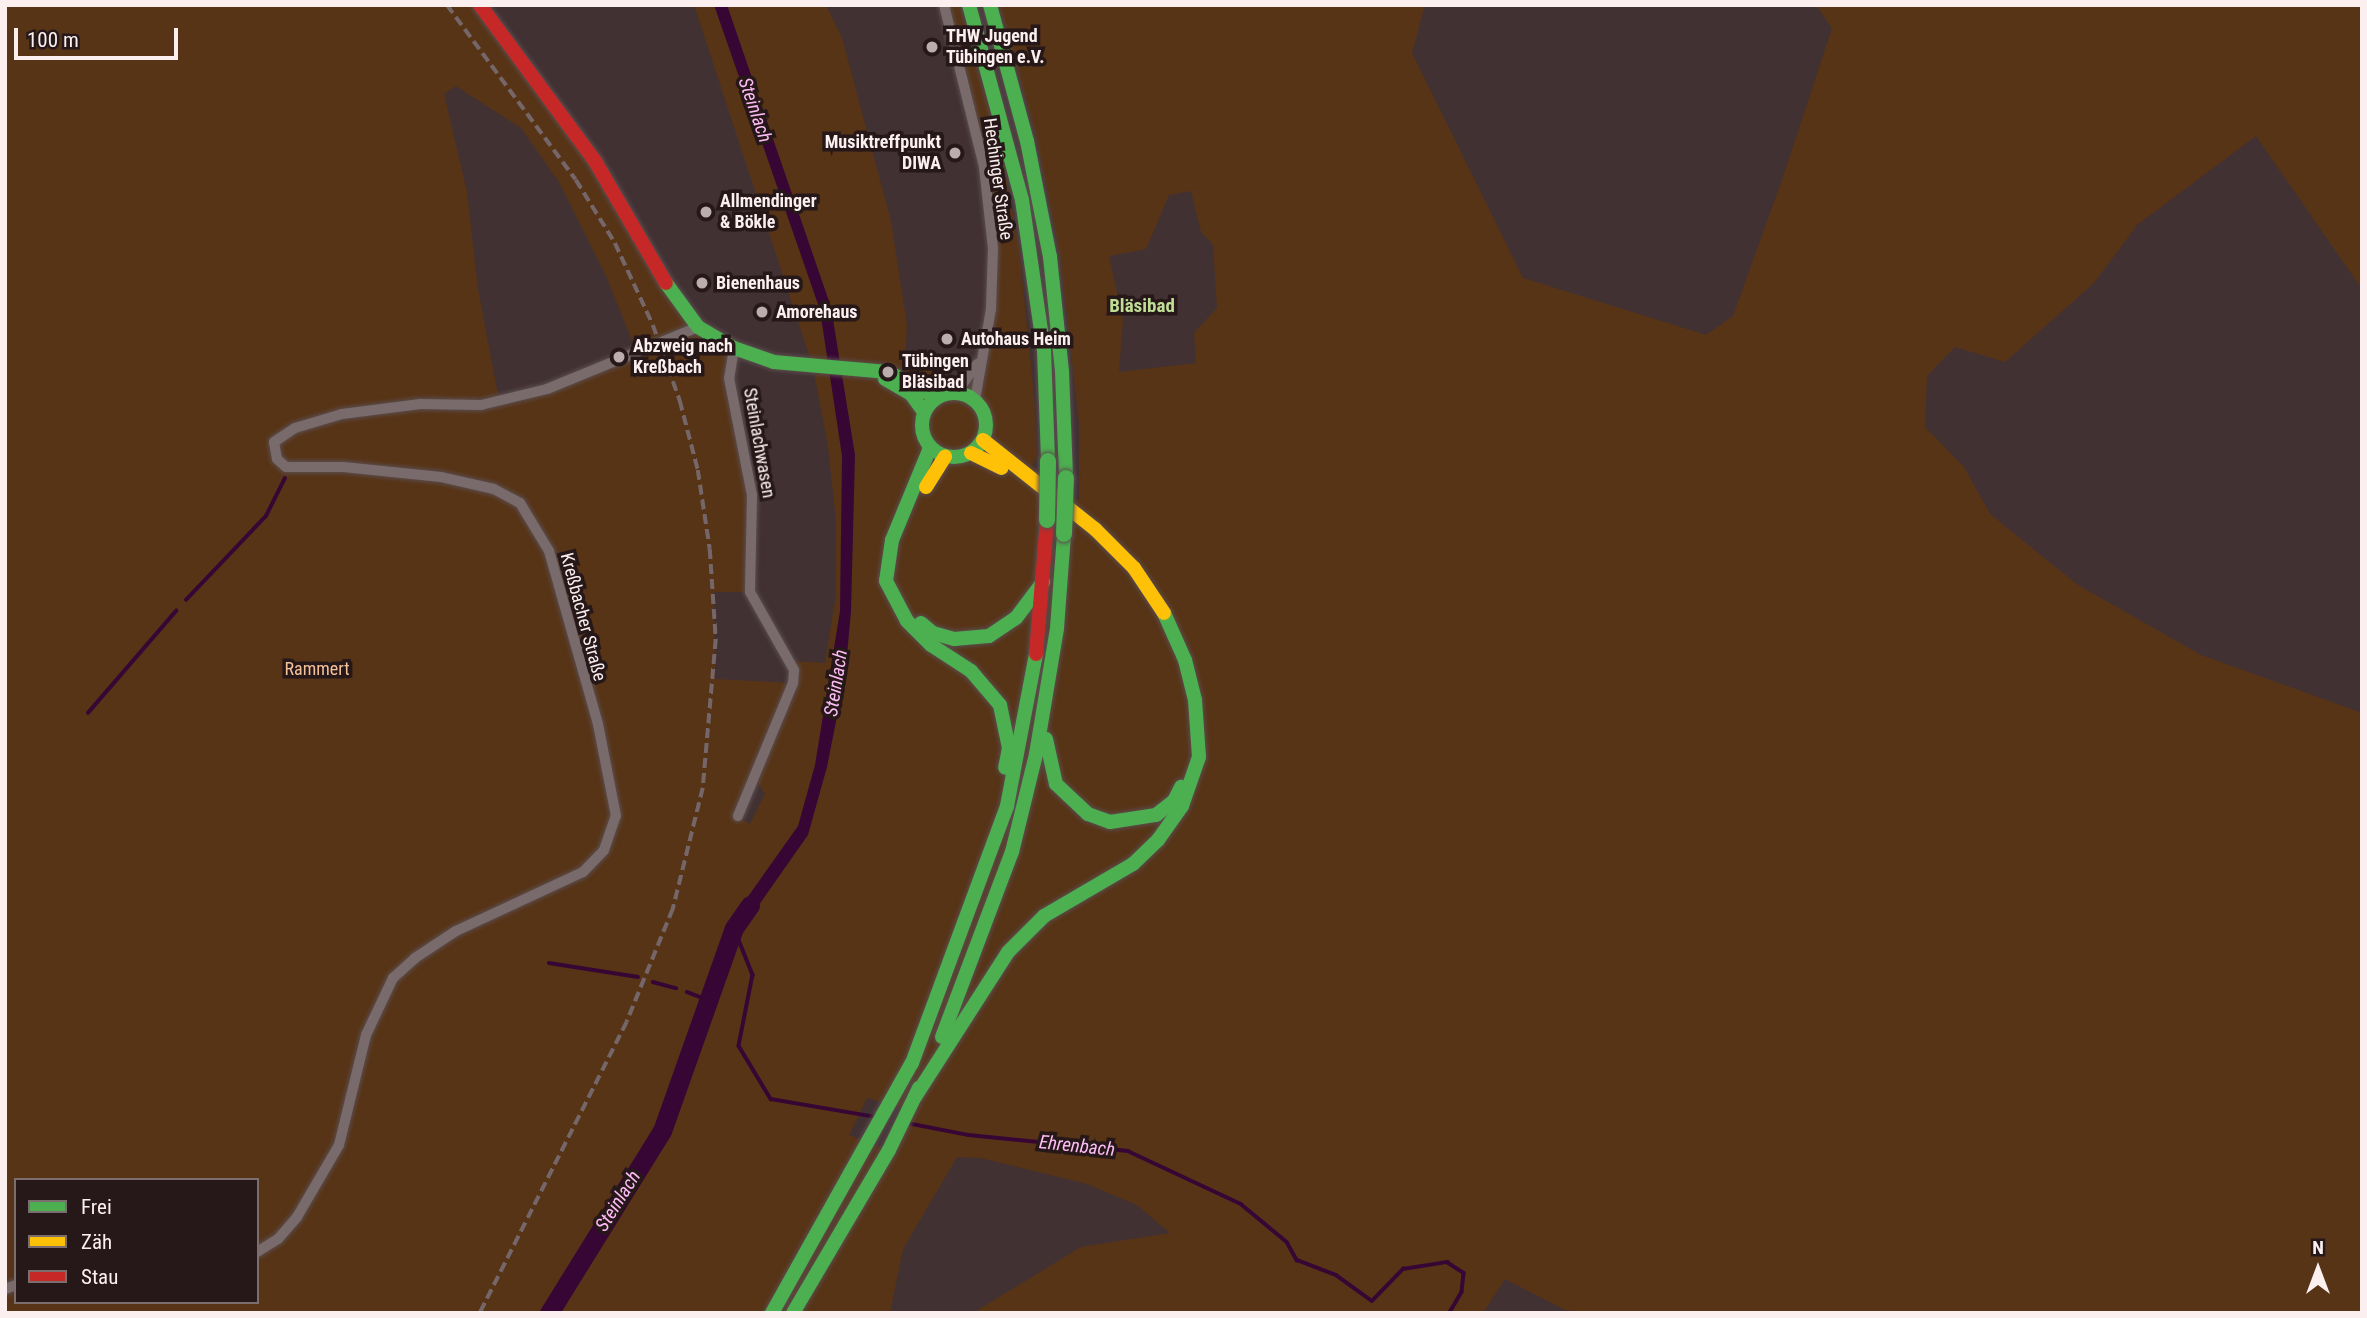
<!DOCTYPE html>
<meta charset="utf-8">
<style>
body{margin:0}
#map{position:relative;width:2367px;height:1318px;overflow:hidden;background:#423133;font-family:"Roboto Condensed",sans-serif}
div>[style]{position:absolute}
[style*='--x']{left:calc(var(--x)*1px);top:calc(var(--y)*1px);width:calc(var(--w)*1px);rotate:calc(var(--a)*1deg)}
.green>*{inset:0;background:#583416}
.water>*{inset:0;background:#380635}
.stream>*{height:3.5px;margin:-1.75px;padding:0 1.75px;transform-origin:1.75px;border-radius:1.75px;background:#380635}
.river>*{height:19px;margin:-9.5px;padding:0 9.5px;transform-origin:9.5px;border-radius:9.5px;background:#380635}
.roads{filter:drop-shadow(0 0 2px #5a4d4e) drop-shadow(0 0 2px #5a4d4e)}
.street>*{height:10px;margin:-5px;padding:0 5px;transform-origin:5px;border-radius:5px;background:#796b6c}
.fast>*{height:14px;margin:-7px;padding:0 7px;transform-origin:7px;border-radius:7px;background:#4caf50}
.fast>.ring{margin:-7px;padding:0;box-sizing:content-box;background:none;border:14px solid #4caf50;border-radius:50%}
.slow>*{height:14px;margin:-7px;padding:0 7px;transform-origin:7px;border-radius:7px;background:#ffc107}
.jam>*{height:14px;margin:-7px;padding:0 7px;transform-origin:7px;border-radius:7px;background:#c62828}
.rail>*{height:3.5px;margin-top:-1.75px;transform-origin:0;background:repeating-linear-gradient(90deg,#756769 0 10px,transparent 0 15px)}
.bridges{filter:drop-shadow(0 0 2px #5a4d4e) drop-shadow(0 0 2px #5a4d4e)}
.fast-bridge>*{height:16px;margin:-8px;padding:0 8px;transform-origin:8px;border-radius:8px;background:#4caf50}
.dots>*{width:19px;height:19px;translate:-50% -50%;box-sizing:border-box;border:4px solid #261819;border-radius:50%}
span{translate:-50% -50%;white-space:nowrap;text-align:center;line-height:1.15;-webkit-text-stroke:7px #261819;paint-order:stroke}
.poi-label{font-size:18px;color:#fceff0;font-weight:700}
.left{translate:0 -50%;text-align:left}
.right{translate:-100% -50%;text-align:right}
.street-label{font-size:18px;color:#fceff0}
.park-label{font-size:18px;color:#f5c198}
.water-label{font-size:19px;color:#febcf7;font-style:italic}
.neighbourhood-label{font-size:19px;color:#c0dd95;font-weight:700}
.frame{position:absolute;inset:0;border:7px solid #fceff0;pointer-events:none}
.legend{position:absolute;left:14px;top:1178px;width:245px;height:126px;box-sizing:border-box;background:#261819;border:2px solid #7c6e6f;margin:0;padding:9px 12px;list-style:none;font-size:21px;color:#fceff0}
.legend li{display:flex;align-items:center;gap:14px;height:35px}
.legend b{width:35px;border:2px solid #7c6e6f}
.north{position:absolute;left:2283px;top:1234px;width:70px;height:70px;-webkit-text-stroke:5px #261819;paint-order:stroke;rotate:0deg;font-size:19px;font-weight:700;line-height:28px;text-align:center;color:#fceff0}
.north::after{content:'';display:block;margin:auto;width:24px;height:32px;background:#fceff0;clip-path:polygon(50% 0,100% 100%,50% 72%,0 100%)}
.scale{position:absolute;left:14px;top:28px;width:164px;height:32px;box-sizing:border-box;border:4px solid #fceff0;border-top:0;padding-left:9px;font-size:21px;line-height:24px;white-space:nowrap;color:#fceff0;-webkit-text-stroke:5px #261819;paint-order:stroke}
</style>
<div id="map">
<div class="green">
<i style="clip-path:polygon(evenodd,5px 5px,480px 5px,595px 161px,684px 311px,734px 348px,729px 378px,752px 495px,750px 592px,714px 592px,715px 679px,792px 683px,790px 661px,825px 663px,836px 594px,836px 521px,828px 446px,813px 367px,694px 5px,826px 5px,842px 38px,891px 221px,907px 325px,905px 364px,966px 381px,979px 361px,993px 274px,984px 167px,944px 5px,960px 5px,1004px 164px,1019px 248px,1034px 395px,1037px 457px,1032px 466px,1079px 500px,1079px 423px,1060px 256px,1036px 136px,999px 5px,1425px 5px,1412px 53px,1523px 278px,1706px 335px,1733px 316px,1784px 174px,1832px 28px,1816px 5px,2362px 5px,2362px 289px,2256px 136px,2137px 225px,2094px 283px,2005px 362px,1955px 347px,1927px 376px,1925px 427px,1964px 467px,1990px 514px,2078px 585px,2201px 655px,2362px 713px,2362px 1313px,1597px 1313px,1565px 1310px,1505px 1279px,1483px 1313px,973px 1313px,1081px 1247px,1170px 1233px,1137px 1205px,1087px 1184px,981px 1158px,957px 1157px,903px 1249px,890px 1313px,5px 1313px,5px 5px,456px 86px,521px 128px,559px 182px,607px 278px,637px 353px,499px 400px,478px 289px,467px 192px,444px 94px,456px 86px,5px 5px,1191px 191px,1201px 232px,1213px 245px,1217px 308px,1194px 333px,1196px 363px,1119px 372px,1123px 320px,1109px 256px,1146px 249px,1169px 195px,1191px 191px,5px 5px,755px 778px,765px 794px,750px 824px,738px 817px,755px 778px,5px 5px,867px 1098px,914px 1111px,889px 1150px,849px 1135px,867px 1098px,5px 5px,16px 1180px,257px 1180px,257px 1302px,16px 1302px,16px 1180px)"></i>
</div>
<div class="water">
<i style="clip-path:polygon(714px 5px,727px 5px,831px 307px,855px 455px,851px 612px,845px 676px,827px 767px,808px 835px,740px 932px,730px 922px,798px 826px,815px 765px,840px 611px,842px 456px,820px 310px)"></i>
</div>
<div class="stream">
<i style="--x:186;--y:600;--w:116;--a:-46.4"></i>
<i style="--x:266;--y:516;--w:42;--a:-63.4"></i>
<i style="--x:88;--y:713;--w:135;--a:-49.2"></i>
<i style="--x:734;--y:928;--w:51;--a:68"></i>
<i style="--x:753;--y:975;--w:72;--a:101.2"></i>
<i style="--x:739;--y:1046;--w:62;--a:58.9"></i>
<i style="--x:771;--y:1099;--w:107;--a:9.7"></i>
<i style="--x:549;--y:963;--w:90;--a:8.9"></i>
<i style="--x:653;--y:982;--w:24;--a:15"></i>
<i style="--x:687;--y:992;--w:25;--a:21"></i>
<i style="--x:907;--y:1123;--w:63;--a:11"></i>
<i style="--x:969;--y:1135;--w:160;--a:5.7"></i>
<i style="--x:1128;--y:1151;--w:125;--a:25.1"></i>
<i style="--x:1241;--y:1204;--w:60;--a:39.6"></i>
<i style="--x:1287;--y:1242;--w:21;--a:61"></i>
<i style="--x:1297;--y:1260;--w:42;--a:21"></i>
<i style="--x:1336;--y:1275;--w:44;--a:35.8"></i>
<i style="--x:1372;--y:1301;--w:45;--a:-45.9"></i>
<i style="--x:1403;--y:1269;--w:45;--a:-9"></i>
<i style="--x:1447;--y:1262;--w:20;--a:33"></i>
<i style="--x:1464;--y:1273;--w:19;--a:96"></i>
<i style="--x:1462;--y:1292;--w:24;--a:120"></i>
</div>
<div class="river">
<i style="--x:549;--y:1313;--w:214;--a:-58.2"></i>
<i style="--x:662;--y:1131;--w:215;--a:-70.5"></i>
<i style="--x:734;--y:928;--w:28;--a:-55"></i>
</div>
<div class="roads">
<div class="street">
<i style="--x:944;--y:5;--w:167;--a:76.1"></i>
<i style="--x:984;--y:167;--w:81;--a:83.7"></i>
<i style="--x:993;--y:248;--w:61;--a:91.9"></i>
<i style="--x:991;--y:309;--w:92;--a:100"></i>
<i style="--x:734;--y:348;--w:30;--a:99"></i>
<i style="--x:729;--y:378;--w:119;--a:78.9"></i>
<i style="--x:752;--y:495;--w:97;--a:91.2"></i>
<i style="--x:750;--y:592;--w:90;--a:60.6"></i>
<i style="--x:794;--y:670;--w:13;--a:94"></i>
<i style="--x:793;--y:683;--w:144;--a:112.5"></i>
<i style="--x:956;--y:393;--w:36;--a:-54"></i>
<i style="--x:257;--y:1252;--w:25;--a:-32"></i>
<i style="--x:278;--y:1239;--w:29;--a:-49"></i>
<i style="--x:297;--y:1217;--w:83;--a:-59.7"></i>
<i style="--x:339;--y:1145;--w:113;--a:-76.2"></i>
<i style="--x:366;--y:1035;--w:63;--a:-64.7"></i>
<i style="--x:393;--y:978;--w:30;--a:-42"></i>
<i style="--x:415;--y:958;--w:49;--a:-33.4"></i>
<i style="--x:456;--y:931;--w:140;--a:-24.9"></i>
<i style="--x:583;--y:872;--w:30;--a:-46"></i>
<i style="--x:604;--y:850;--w:36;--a:-71"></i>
<i style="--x:616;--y:816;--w:94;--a:-101.1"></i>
<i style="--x:598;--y:724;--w:180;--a:-105.8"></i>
<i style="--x:549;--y:551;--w:56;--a:-121.1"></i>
<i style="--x:520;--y:503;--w:30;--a:-152"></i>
<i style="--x:494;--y:489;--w:54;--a:-167.2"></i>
<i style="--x:441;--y:477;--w:98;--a:-174.1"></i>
<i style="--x:344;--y:467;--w:58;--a:180"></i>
<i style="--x:286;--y:467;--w:12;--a:-138"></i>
<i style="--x:277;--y:459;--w:17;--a:-100"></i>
<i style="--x:274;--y:442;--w:25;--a:-34"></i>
<i style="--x:295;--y:428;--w:49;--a:-16.6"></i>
<i style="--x:342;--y:414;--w:79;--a:-7.3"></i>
<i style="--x:420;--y:404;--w:61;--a:0.9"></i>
<i style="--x:481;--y:405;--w:68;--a:-13.6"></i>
<i style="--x:547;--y:389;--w:163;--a:-22.3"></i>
<i style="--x:5;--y:1289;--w:12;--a:-20"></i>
</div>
<div class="fast">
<i style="--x:969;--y:5;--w:202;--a:74.8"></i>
<i style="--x:1022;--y:200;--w:152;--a:81.7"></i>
<i style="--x:1044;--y:350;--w:111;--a:87.9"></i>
<i style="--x:990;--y:5;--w:141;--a:74.8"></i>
<i style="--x:1027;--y:141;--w:118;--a:78.8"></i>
<i style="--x:1050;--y:257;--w:116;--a:84"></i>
<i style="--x:1062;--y:372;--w:106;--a:87.8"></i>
<i style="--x:666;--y:283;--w:54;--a:54"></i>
<i style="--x:698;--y:327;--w:42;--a:30.3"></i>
<i style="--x:734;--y:348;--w:42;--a:19.3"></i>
<i style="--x:774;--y:362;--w:114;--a:5"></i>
<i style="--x:888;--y:372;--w:55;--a:28"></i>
<i style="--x:885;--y:379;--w:30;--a:30"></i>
<i style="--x:911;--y:394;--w:22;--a:54"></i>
<i class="ring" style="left:922px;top:393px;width:50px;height:50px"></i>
<i style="--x:930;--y:448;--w:100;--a:112.4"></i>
<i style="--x:892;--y:540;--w:41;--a:98.3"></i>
<i style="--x:886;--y:581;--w:45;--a:62.3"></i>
<i style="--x:907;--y:621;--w:34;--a:45"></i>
<i style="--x:931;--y:645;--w:48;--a:33"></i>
<i style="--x:971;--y:671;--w:45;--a:49.5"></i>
<i style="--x:1000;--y:705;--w:44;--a:78.2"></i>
<i style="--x:1009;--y:748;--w:20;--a:101"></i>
<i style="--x:921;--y:623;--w:16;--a:40"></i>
<i style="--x:933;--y:633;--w:22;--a:16"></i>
<i style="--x:954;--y:639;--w:35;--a:-5"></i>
<i style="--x:989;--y:636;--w:32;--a:-34"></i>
<i style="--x:1016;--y:618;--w:45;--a:-53.1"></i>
<i style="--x:1046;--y:739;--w:46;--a:77.5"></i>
<i style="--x:1056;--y:784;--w:44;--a:43.2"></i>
<i style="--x:1088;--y:814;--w:23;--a:20"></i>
<i style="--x:1110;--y:822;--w:47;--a:-8.7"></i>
<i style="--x:1156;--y:815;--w:23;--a:-38"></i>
<i style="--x:1174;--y:801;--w:16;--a:-63"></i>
<i style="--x:942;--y:1037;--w:198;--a:-69.3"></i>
<i style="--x:1012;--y:852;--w:101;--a:-76.2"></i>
<i style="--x:1036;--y:754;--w:128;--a:-80.5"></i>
<i style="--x:1057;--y:628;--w:94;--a:-85.7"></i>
<i style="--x:915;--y:1097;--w:172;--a:-57.3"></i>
<i style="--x:1008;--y:952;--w:51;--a:-45"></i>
<i style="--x:1044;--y:916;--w:103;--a:-30.3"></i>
<i style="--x:1133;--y:864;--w:35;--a:-44"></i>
<i style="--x:1158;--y:840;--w:42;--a:-54.8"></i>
<i style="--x:1182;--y:806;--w:52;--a:-70.9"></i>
<i style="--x:1199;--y:757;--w:57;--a:-94"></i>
<i style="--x:1195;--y:700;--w:41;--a:-104"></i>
<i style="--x:1185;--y:660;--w:51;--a:-114.1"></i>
<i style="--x:772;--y:1313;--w:287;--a:-60.8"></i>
<i style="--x:912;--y:1063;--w:274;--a:-69.7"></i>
<i style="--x:1007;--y:806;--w:155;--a:-79.2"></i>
<i style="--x:793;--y:1313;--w:189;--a:-59.5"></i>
<i style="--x:889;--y:1150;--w:69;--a:-64.2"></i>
</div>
<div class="slow">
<i style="--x:983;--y:440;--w:143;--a:38.5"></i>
<i style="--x:1095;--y:529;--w:55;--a:45"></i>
<i style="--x:1134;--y:568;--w:54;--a:56.3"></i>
<i style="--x:971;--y:453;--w:34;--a:26"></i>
<i style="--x:926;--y:487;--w:36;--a:-58"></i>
</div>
<div class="jam">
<i style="--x:480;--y:5;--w:194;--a:53.6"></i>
<i style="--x:595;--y:161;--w:141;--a:59.8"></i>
<i style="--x:1036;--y:654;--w:134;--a:-85.3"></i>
</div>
</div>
<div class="rail">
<i style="--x:447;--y:5;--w:217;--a:53.6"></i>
<i style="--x:576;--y:180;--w:74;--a:58.2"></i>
<i style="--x:615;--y:243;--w:90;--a:65.1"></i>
<i style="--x:653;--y:325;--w:81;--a:70.4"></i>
<i style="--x:680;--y:401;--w:71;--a:75.4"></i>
<i style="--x:698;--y:470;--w:80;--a:81.4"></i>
<i style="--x:710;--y:549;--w:90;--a:86.2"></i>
<i style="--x:716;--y:639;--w:150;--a:95"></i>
<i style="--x:703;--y:788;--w:125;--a:103.9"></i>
<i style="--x:673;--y:909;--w:122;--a:112.2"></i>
<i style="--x:627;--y:1022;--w:326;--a:116.8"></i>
</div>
<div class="bridges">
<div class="fast-bridge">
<i style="--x:1047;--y:520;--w:59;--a:-89"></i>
<i style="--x:1064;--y:534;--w:56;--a:-88"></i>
</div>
</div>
<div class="dots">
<i style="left:932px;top:47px;background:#bbacae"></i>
<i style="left:955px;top:153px;background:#bbacae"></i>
<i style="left:706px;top:212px;background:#bbacae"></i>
<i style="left:702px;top:283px;background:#bbacae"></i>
<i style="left:762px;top:312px;background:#bbacae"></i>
<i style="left:947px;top:339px;background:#bbacae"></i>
<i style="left:619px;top:357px;background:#bbacae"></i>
<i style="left:888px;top:372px;background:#bbacae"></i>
</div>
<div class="poi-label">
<span class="left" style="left:946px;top:47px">THW Jugend<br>Tübingen e.V.</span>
<span class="right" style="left:941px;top:153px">Musiktreffpunkt<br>DIWA</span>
<span class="left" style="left:720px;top:212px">Allmendinger<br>&amp; Bökle</span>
<span class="left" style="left:716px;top:283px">Bienenhaus</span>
<span class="left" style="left:776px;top:312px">Amorehaus</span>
<span class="left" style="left:961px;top:339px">Autohaus Heim</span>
<span class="left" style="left:633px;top:357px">Abzweig nach<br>Kreßbach</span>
<span class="left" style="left:902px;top:372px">Tübingen<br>Bläsibad</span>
</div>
<div class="street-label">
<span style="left:998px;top:179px;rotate:82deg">Hechinger Straße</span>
<span style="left:759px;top:443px;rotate:80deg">Steinlachwasen</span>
<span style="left:583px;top:617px;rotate:75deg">Kreßbacher Straße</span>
</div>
<div class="park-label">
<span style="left:317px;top:669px">Rammert</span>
</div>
<div class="water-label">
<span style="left:755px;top:110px;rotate:71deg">Steinlach</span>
<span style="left:836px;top:683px;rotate:-81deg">Steinlach</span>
<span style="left:1077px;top:1146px;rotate:6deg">Ehrenbach</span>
<span style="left:618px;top:1201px;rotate:-58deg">Steinlach</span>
</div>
<div class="neighbourhood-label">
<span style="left:1142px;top:306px">Bläsibad</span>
</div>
<div class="frame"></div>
<ul class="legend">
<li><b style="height:9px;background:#4caf50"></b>Frei</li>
<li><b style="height:9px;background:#ffc107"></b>Zäh</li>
<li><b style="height:9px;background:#c62828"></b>Stau</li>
</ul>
<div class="north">N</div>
<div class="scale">100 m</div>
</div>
